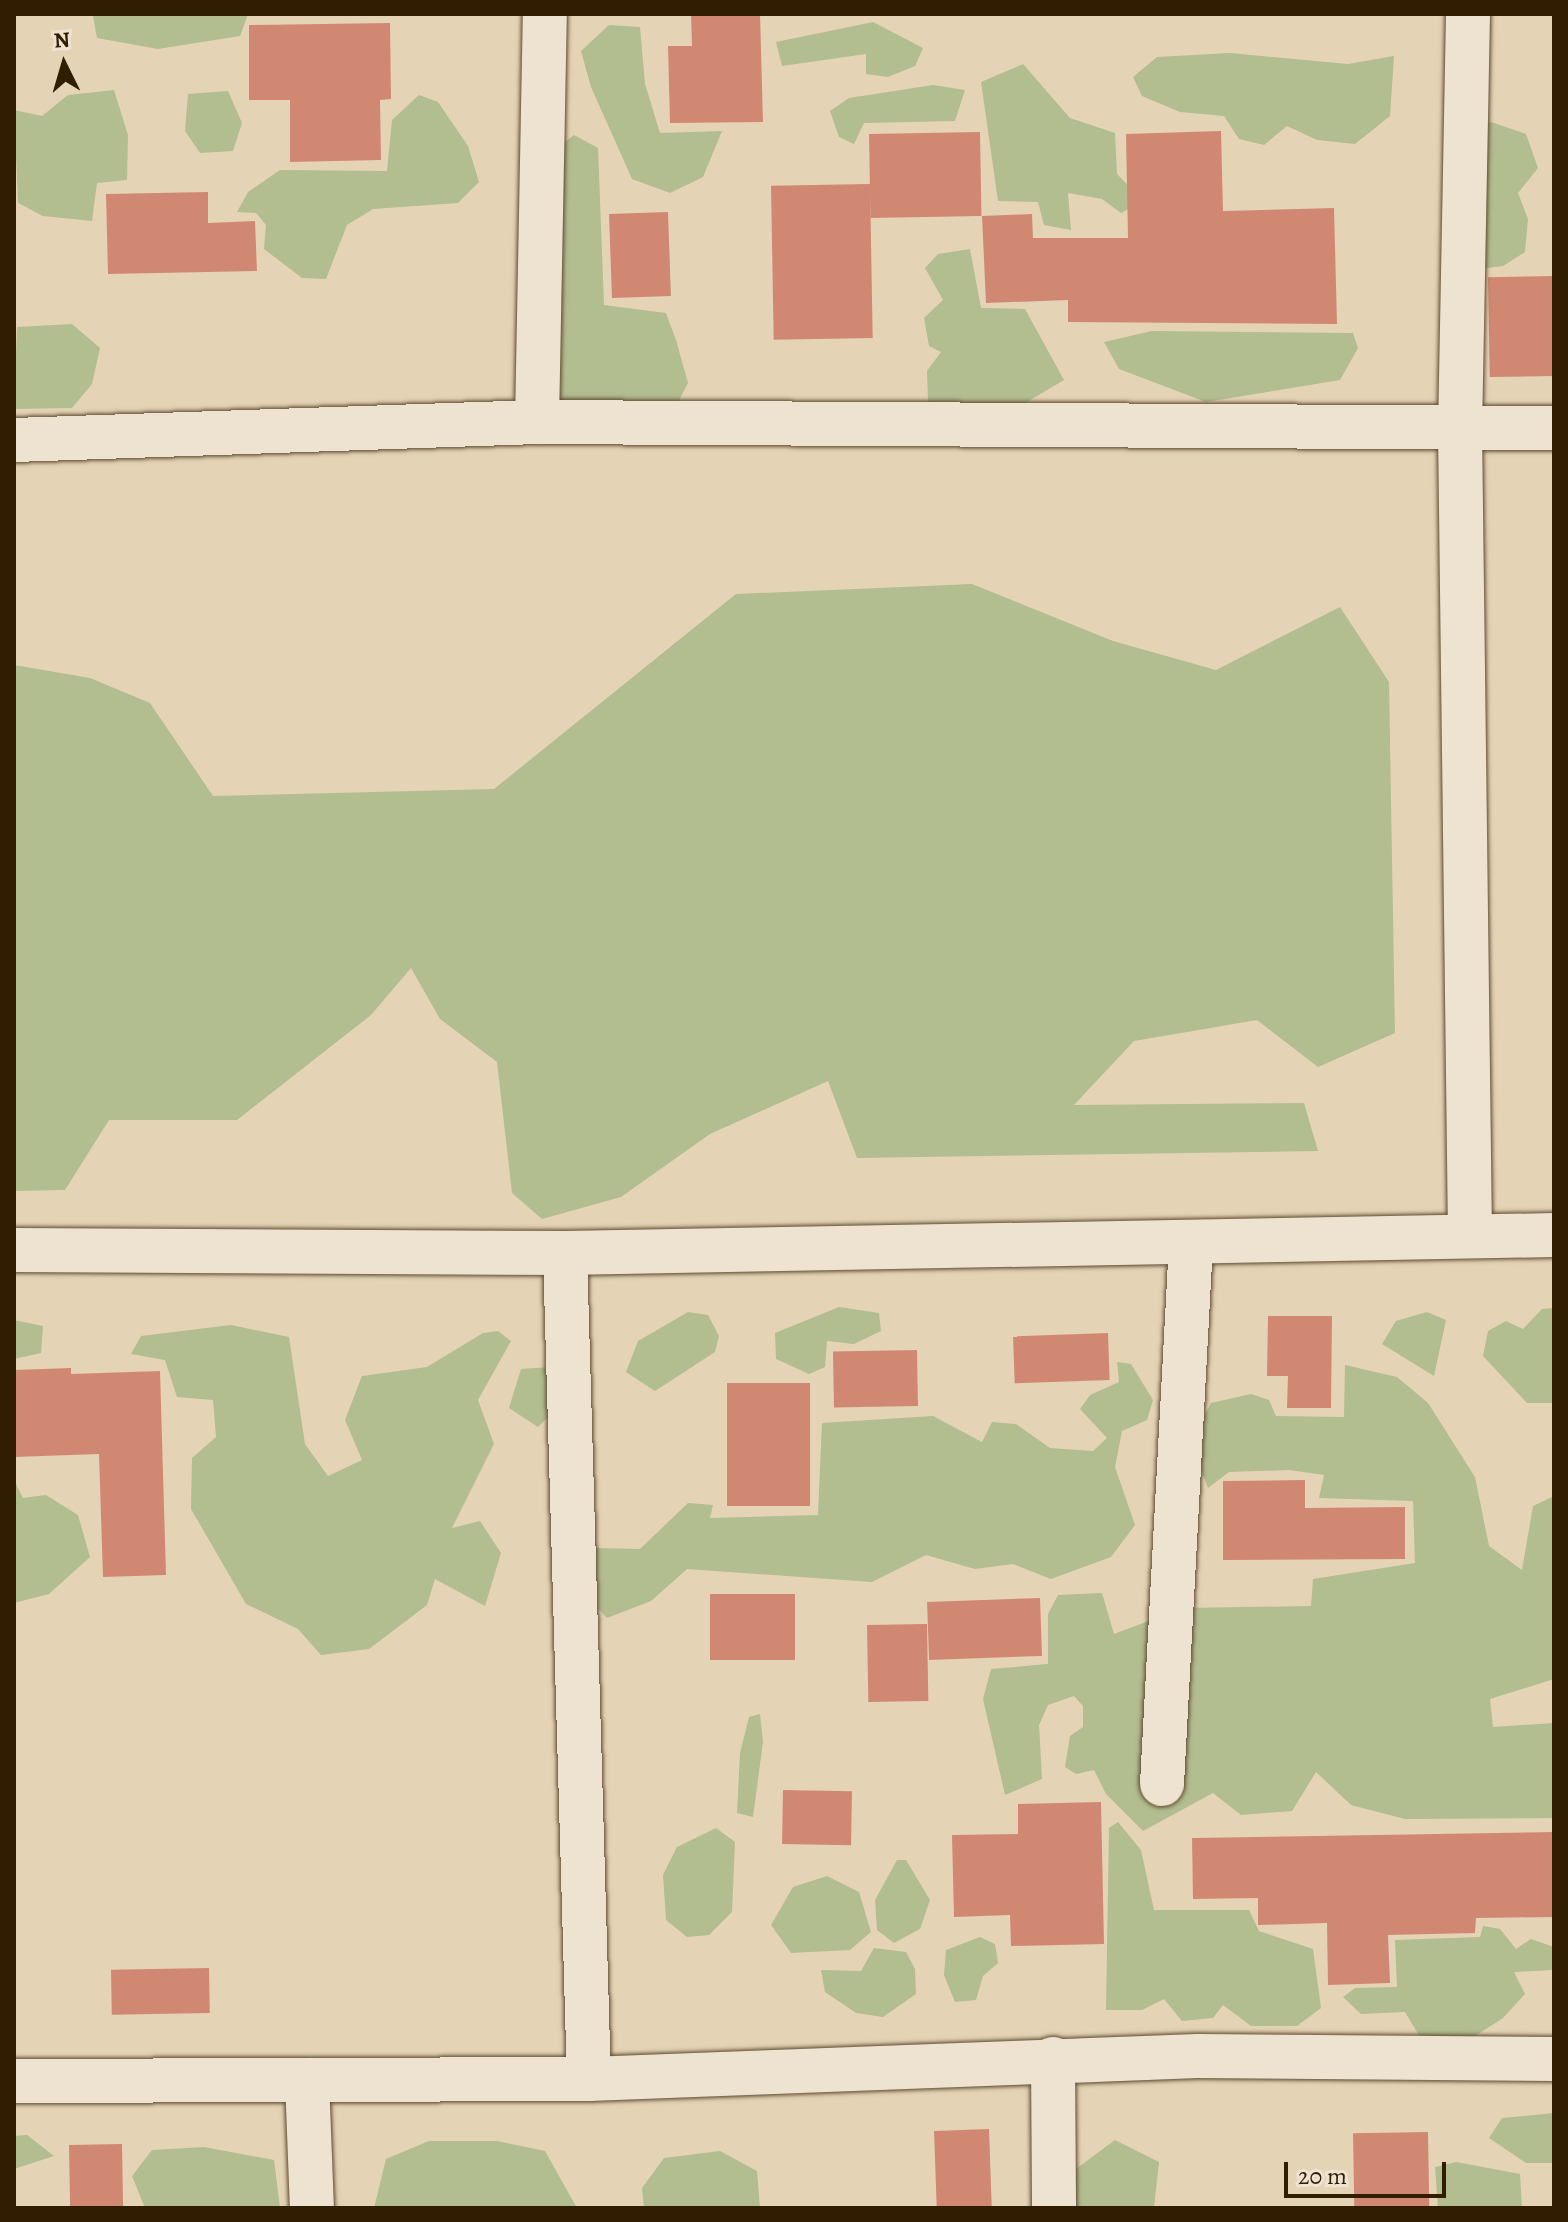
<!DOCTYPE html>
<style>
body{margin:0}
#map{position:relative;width:1568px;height:2222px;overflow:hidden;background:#e5d3b6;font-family:Alegreya,serif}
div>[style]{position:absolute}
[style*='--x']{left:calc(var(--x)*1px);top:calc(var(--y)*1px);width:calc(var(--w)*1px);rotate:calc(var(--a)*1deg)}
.green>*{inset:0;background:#b2bd90}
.building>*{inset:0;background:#d18872;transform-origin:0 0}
.roads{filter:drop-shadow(0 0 2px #5e4b2f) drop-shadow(0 0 2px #5e4b2f)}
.minor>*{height:44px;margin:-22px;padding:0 22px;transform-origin:22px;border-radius:22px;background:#eee2d0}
span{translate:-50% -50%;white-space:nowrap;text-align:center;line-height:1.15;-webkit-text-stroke:7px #eee2d0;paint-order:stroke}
.frame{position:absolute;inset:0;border:16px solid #311e02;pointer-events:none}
.north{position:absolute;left:24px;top:24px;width:80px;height:80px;-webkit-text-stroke:6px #eee2d0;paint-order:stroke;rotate:355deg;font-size:22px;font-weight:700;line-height:32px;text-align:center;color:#311e02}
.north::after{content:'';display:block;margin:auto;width:28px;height:36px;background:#311e02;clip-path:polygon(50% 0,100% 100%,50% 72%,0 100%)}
.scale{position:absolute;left:1284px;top:2162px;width:162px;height:36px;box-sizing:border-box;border:4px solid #311e02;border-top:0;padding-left:10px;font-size:24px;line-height:28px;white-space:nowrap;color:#311e02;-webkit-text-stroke:6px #eee2d0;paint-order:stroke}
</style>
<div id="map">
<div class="green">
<i style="clip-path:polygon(248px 14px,240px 36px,158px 49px,97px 38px,93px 16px)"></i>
<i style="clip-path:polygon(873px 22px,923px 48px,915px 66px,888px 77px,866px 74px,866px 54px,782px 66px,776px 42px)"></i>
<i style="clip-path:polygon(609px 25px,640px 27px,645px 84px,660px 133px,722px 131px,703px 177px,670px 193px,632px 179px,591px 87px,581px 51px)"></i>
<i style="clip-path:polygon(1230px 53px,1348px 64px,1394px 56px,1390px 116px,1355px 144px,1317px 140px,1287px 126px,1264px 145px,1239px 139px,1224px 116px,1180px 112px,1142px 96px,1133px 77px,1157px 57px)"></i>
<i style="clip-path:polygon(1023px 64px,1070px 118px,1115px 133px,1117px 174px,1143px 201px,1121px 213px,1102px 199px,1068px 193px,1071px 230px,1044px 225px,1038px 202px,998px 201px,981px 82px)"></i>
<i style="clip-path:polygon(933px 85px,965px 90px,955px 121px,864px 123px,854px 144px,839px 137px,830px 111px,849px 98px)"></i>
<i style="clip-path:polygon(114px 90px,128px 135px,127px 180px,97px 183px,92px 221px,43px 216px,18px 203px,14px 110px,42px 116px,68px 95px)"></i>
<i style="clip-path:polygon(228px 91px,242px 123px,233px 151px,200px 153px,185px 131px,188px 94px)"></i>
<i style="clip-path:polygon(419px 95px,438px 102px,468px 146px,479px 182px,458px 203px,373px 209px,347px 225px,326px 279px,302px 278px,264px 249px,266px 225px,256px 213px,237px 212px,248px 192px,280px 170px,387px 171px,392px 120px)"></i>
<i style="clip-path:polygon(1491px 122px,1526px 134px,1538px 168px,1518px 193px,1528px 219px,1525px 252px,1503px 266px,1471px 270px,1470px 130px)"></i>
<i style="clip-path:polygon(574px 135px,598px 148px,604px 305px,666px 313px,676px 340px,688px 383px,672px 414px,546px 411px,517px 321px,526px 172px)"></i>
<i style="clip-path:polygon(970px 249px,981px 308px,1025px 309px,1064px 380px,1015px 409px,941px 410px,928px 401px,927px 371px,941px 352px,929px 346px,924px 318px,943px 300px,925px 268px,938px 254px)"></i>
<i style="clip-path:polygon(72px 324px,100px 348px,92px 384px,72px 408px,14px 409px,17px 327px)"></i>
<i style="clip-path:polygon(1152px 331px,1353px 333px,1358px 348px,1340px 380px,1206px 402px,1119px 369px,1104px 342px)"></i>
<i style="clip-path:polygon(972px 584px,1113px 641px,1216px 670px,1340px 607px,1389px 682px,1395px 1033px,1318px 1067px,1257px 1020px,1134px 1041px,1074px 1105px,1304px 1103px,1318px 1151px,857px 1158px,828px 1081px,710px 1134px,621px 1197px,542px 1219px,512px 1193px,497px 1062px,440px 1019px,411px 968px,371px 1015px,237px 1120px,109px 1120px,65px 1190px,14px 1191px,14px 665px,90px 678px,150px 703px,213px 796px,494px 789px,736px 594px)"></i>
<i style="clip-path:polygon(839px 1307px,879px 1313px,881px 1331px,854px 1344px,827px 1341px,825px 1367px,809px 1374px,776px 1359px,775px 1333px)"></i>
<i style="clip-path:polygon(1554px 1308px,1554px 1403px,1527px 1403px,1483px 1356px,1488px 1331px,1506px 1321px,1523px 1329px,1542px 1309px)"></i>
<i style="clip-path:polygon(688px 1312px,708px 1315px,719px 1336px,715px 1352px,655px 1391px,626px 1372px,638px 1341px)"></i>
<i style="clip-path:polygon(1427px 1312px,1446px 1320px,1434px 1376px,1382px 1344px,1396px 1321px)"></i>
<i style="clip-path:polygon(14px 1320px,43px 1326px,41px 1353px,14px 1359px)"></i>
<i style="clip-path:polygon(231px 1325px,289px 1337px,305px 1444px,328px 1476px,362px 1460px,345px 1420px,362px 1376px,427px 1367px,483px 1333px,498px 1331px,511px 1341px,478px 1400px,494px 1444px,452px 1528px,480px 1521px,501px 1553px,485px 1606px,435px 1579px,427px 1605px,369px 1649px,321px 1655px,298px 1629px,246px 1604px,191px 1509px,192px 1458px,216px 1437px,213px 1400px,177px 1397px,165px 1360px,131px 1354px,141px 1336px)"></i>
<i style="clip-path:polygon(1117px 1362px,1131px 1364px,1153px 1400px,1147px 1420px,1122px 1431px,1115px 1467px,1135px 1525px,1111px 1557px,1051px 1579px,1013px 1564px,975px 1569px,926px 1555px,872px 1582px,687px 1569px,651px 1601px,607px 1618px,578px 1589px,594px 1548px,640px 1549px,688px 1503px,713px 1505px,710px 1518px,818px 1515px,822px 1423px,933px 1416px,982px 1442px,992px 1422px,1016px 1424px,1050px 1448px,1093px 1451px,1107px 1438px,1080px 1409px,1090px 1395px,1119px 1382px)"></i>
<i style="clip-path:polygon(1345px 1365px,1397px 1377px,1428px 1403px,1475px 1477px,1489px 1546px,1522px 1570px,1533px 1506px,1554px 1496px,1554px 1679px,1490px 1699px,1493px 1727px,1554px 1723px,1554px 1818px,1405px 1819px,1351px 1805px,1316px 1772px,1292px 1811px,1241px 1815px,1213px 1793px,1143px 1831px,1106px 1794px,1094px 1770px,1076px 1774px,1065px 1767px,1070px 1736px,1083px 1727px,1083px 1706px,1074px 1696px,1048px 1705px,1039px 1725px,1042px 1779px,1005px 1795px,983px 1699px,991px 1669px,1048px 1664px,1048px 1614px,1058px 1595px,1102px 1593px,1114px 1634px,1183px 1608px,1311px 1606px,1313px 1579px,1415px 1563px,1413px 1501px,1319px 1498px,1324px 1475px,1289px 1470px,1229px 1472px,1208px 1488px,1201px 1470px,1199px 1426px,1211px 1403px,1251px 1394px,1269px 1400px,1276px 1416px,1344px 1417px)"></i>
<i style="clip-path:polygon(563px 1366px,554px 1411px,538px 1427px,509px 1408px,521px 1369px)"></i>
<i style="clip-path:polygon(14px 1480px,23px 1498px,46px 1495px,78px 1515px,90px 1557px,49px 1594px,14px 1603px)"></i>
<i style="clip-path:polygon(760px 1714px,763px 1742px,753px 1817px,737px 1813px,740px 1753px,749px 1717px)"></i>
<i style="clip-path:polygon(1118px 1822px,1141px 1850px,1154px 1910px,1249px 1910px,1259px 1931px,1313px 1949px,1321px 2008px,1297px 2026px,1251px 2026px,1223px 2005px,1213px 2018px,1182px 2021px,1164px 1999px,1142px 2010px,1106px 2010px,1109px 1828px)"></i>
<i style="clip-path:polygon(716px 1828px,735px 1842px,732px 1912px,709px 1935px,687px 1937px,666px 1920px,663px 1875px,677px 1847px)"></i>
<i style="clip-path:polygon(897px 1860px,906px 1860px,930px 1900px,920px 1929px,894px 1943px,877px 1930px,875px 1900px)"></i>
<i style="clip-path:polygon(827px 1876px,859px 1892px,871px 1932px,850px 1950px,791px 1953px,771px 1925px,793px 1887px)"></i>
<i style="clip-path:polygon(1483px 1926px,1500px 1929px,1516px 1949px,1531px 1939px,1554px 1947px,1554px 1970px,1514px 1972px,1525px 1994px,1503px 2018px,1452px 2051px,1420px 2037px,1405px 2012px,1361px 2014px,1343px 1997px,1355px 1988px,1397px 1987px,1395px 1940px,1480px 1937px)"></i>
<i style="clip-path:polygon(980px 1937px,995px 1944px,998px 1963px,983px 1976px,976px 2000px,955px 2002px,944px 1975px,946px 1950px)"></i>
<i style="clip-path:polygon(874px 1948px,906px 1952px,915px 1969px,916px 1994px,883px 2017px,856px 2013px,825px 1992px,821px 1970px,861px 1971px)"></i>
<i style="clip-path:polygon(1554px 2113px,1554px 2163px,1526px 2163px,1489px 2138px,1502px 2118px)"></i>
<i style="clip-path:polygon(27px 2135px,54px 2156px,14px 2169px,14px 2136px)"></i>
<i style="clip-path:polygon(1115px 2140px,1159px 2162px,1154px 2208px,1058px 2208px,1065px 2177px)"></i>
<i style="clip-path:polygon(429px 2141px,497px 2141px,545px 2151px,577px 2208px,374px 2208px,386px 2159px)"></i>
<i style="clip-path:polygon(204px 2147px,274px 2160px,280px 2208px,145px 2208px,132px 2176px,152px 2150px)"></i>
<i style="clip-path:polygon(720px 2151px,757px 2171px,760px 2208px,644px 2208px,642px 2188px,664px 2158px)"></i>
<i style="clip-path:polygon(1456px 2162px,1520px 2174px,1522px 2208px,1438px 2208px,1435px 2167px)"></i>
</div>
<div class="building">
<i style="clip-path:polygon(691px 14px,760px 14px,763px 122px,670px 123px,668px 46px,692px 46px)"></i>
<i style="clip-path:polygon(390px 23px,391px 99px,380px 100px,381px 160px,290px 162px,290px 100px,249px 100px,249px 25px)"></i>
<i style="clip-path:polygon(1221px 131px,1223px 211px,1334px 208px,1337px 324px,1068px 322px,1068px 300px,986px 303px,982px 216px,1032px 214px,1033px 238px,1128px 238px,1126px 134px)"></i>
<i style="left:980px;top:132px;width:84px;height:111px;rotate:89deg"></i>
<i style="left:870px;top:184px;width:154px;height:99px;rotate:89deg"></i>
<i style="clip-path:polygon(208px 192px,208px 223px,255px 221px,257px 271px,108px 274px,106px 194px)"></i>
<i style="left:668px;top:212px;width:84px;height:59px;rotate:88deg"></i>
<i style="left:1553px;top:276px;width:100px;height:65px;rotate:89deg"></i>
<i style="clip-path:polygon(1268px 1316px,1332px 1316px,1331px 1408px,1287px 1408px,1288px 1376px,1267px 1376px)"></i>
<i style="left:1108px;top:1333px;width:47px;height:95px;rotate:88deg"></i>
<i style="left:917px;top:1350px;width:56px;height:84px;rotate:89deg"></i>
<i style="clip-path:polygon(71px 1368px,71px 1374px,160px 1371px,166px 1575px,103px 1577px,99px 1454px,14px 1457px,14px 1370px)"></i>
<i style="left:727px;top:1383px;width:83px;height:123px"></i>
<i style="clip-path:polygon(1305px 1480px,1305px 1508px,1405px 1507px,1405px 1559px,1223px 1560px,1223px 1481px)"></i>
<i style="left:710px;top:1594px;width:85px;height:66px"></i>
<i style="left:1040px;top:1598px;width:58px;height:113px;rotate:88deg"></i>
<i style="left:927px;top:1624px;width:77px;height:60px;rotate:89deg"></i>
<i style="left:783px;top:1790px;width:69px;height:54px;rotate:1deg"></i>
<i style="clip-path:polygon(1101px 1802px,1104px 1944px,1011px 1946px,1010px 1915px,954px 1917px,952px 1835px,1018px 1834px,1018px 1804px)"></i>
<i style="clip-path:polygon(1554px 1832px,1554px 1917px,1476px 1918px,1475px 1933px,1388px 1935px,1390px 1983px,1328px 1985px,1327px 1923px,1258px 1925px,1258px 1898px,1193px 1899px,1192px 1838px)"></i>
<i style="left:209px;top:1968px;width:45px;height:98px;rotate:89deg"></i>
<i style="left:989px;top:2129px;width:79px;height:55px;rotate:88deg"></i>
<i style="left:1428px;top:2132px;width:74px;height:75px;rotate:89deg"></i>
<i style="left:122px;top:2144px;width:64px;height:53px;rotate:89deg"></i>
</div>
<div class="roads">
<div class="minor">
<i style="--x:1468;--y:14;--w:415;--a:91.1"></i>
<i style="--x:1460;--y:429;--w:804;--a:89.29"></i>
<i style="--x:537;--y:422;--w:408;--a:-88.9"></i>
<i style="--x:14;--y:440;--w:523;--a:-1.97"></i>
<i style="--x:537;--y:422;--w:1017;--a:0.34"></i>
<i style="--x:14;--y:1250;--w:551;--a:0.31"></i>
<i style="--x:565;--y:1253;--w:989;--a:-1.04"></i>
<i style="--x:565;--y:1253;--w:826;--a:88.34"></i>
<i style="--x:1162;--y:1784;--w:542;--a:-86.93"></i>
<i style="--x:1053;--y:2059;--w:149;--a:89.6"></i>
<i style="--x:307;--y:2080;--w:128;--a:87.8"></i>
<i style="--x:14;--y:2081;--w:575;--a:-0.2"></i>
<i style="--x:589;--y:2079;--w:609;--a:-2.16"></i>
<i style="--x:1198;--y:2056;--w:356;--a:0.5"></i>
</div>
</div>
<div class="frame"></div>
<div class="north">N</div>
<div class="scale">20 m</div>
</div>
